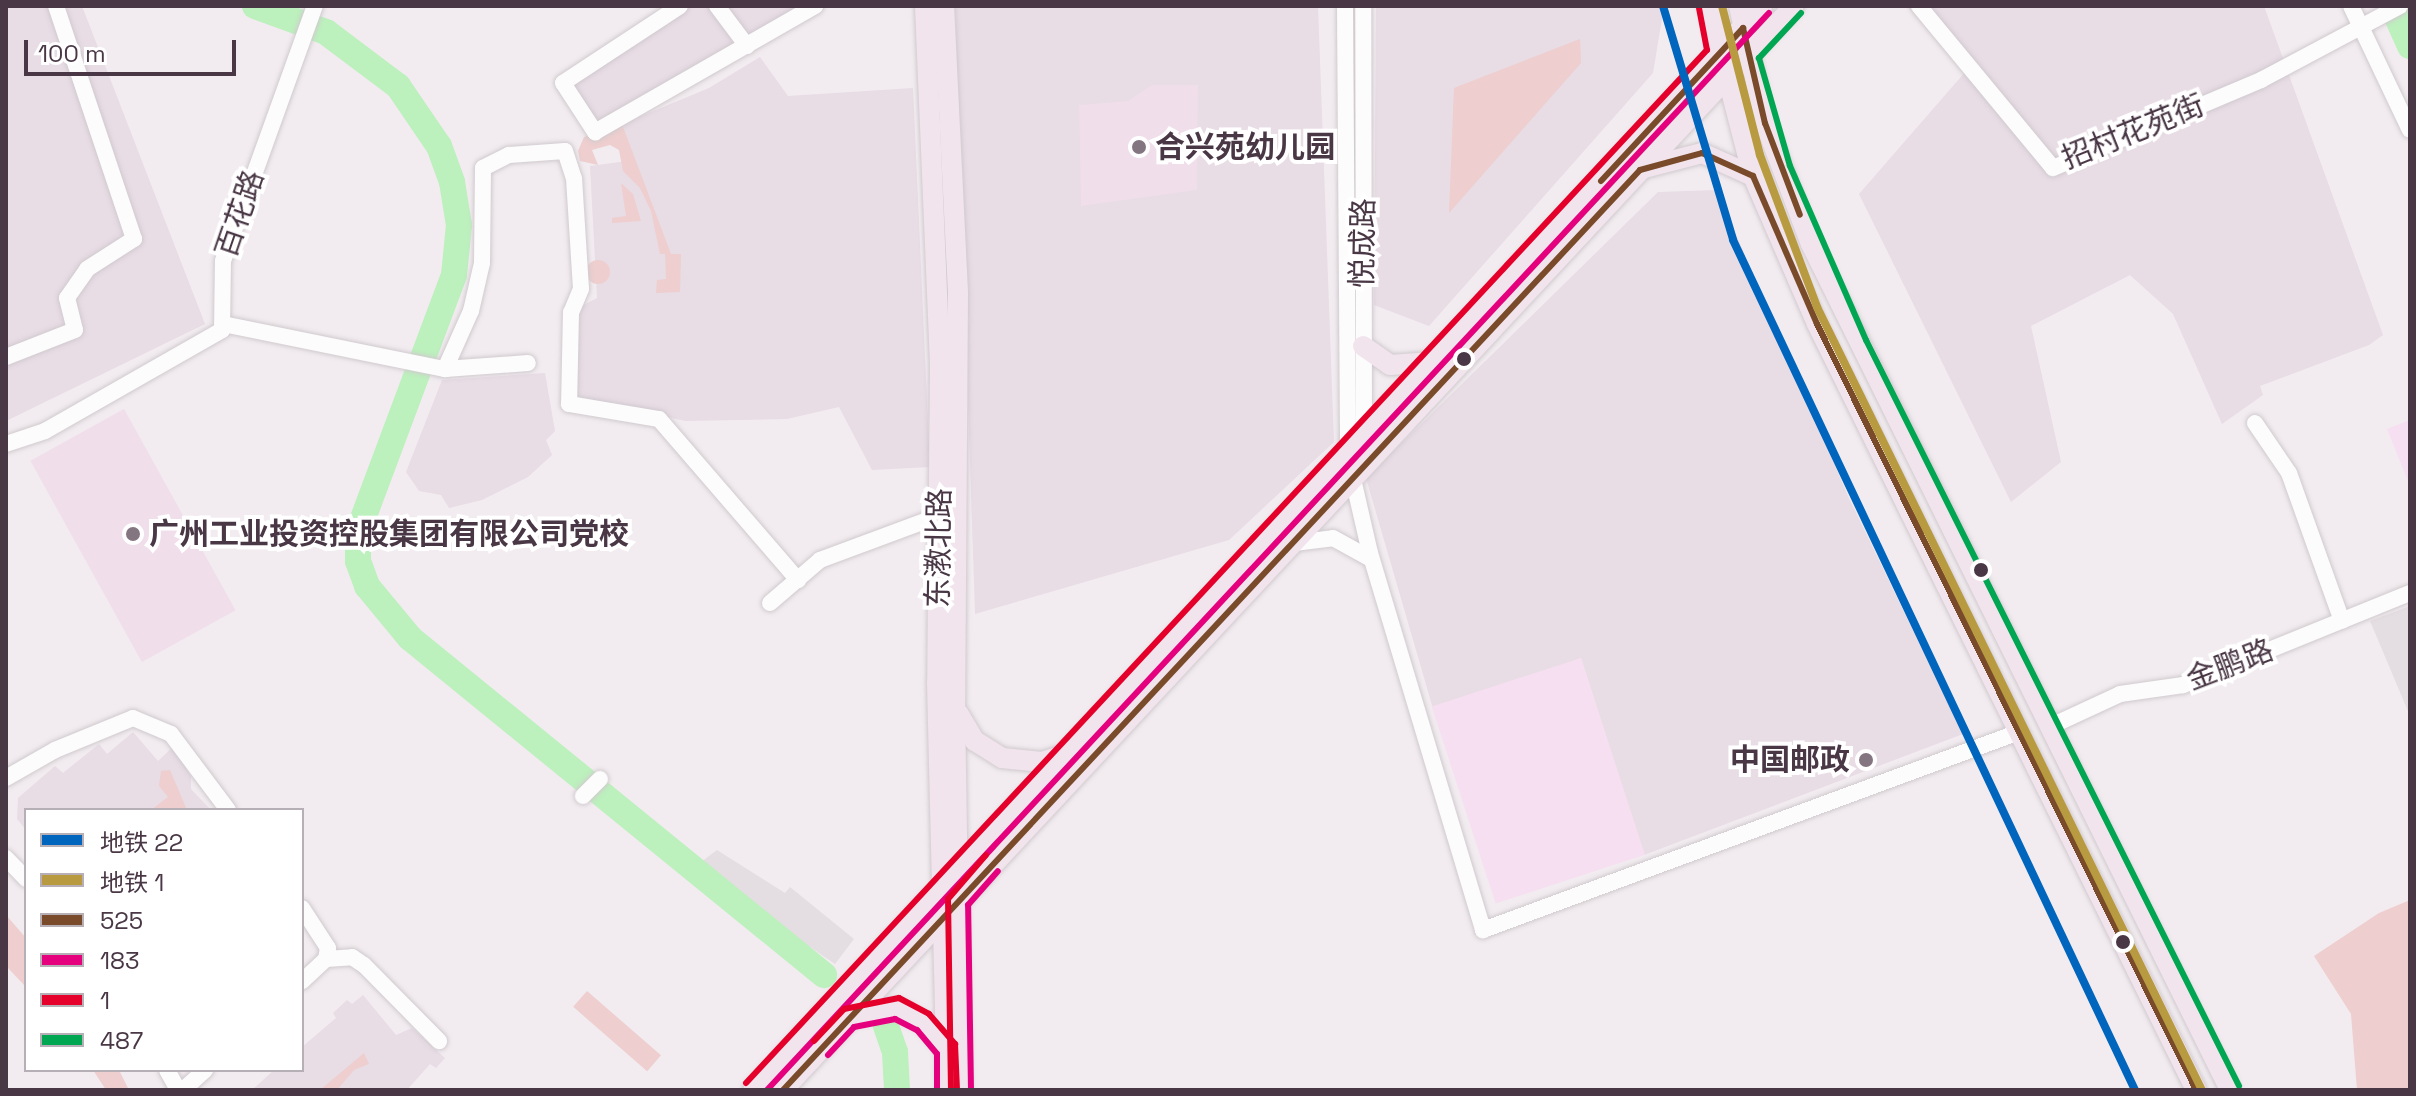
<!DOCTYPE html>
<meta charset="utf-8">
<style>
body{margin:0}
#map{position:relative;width:2416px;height:1096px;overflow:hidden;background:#f2ecf0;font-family:"Space Grotesk","Noto Sans SC",sans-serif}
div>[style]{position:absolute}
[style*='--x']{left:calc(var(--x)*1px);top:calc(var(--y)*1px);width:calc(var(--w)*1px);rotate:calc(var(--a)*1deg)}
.residential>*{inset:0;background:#e8dce5}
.commercial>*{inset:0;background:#f5dff0;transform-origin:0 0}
.education>*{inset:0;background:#f0deea;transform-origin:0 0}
.green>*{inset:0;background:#eecece;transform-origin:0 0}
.round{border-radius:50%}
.parking>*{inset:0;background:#e4dde1}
.river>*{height:26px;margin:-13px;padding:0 13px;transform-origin:13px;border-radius:13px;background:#bcf0bd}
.roads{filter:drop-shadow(0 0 2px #d0cace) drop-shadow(0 0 2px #d0cace)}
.minor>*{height:16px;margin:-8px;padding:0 8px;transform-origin:8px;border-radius:8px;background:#fdfcfd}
.major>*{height:20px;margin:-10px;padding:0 10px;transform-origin:10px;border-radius:10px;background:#f2e4ed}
.bus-1>*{height:6px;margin:-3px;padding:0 3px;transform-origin:3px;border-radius:3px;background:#7a4b2a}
.bus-2>*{height:6px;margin:-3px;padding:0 3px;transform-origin:3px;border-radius:3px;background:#e5007d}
.bus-3>*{height:6px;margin:-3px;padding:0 3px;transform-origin:3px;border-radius:3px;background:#e4002b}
.bus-4>*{height:6px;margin:-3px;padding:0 3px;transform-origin:3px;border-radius:3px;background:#00a651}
.metro-1>*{height:8px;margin:-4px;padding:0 4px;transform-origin:4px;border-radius:4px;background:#0065bd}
.metro-2>*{height:8px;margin:-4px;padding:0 4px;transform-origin:4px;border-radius:4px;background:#b89a40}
.dots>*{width:22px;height:22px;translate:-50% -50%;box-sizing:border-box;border:4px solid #fff;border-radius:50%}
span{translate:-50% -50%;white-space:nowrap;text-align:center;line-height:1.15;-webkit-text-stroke:8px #fff;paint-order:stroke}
.street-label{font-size:30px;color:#493745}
.poi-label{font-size:30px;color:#493745;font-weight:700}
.left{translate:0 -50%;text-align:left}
.right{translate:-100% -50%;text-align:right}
.frame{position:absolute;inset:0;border:8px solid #493745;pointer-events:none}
.legend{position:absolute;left:24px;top:808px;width:280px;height:264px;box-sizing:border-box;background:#fff;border:2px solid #b6afb5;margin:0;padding:10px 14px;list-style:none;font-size:24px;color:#493745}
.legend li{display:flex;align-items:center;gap:16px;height:40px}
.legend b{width:40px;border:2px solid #b6afb5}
.scale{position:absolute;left:24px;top:40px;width:212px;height:36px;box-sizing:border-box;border:4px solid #493745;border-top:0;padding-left:10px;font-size:24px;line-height:28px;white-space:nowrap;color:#493745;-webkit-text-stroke:6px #fff;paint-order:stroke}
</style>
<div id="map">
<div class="residential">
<i style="clip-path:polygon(6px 6px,82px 6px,205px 324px,6px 421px)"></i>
<i style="clip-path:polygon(669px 6px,802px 6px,592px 126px,562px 76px)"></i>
<i style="clip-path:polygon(955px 6px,1318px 6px,1334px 442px,1229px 540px,975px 614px)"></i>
<i style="clip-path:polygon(1376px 6px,1664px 6px,1653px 73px,1429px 326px,1374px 305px)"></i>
<i style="clip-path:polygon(1907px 6px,2264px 6px,2383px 335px,2369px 345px,2260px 386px,2263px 395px,2222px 424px,2173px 314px,2130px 275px,2031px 326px,2061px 462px,2011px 502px,1859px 194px,1966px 71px)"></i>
<i style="clip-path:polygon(760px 57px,788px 96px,913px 88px,930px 467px,872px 470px,839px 407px,787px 419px,685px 421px,572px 395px,578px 308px,597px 298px,590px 166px,635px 160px,622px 124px,709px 88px)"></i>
<i style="clip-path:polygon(1717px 190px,1848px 496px,1963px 734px,1644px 855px,1581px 658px,1436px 719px,1366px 478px,1658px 192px)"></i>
<i style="clip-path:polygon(545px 373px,555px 431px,546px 440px,552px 455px,528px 477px,482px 500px,449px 508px,441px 495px,419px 491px,406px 472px,442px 380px)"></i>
<i style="clip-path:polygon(133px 732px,158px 761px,173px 747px,191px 776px,191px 789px,211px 810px,26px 810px,26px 830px,17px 819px,18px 798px,55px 766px,63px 773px,99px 744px,107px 754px)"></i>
<i style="clip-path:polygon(363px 995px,396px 1035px,412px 1028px,445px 1058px,436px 1068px,430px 1064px,407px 1090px,252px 1090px,274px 1070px,302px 1070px,302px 1047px,336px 1018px,333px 1013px,347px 1000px,352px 1004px)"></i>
</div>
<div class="commercial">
<i style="clip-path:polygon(2410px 420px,2410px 486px,2387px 429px)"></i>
<i style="left:1581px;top:658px;width:207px;height:157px;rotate:72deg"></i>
</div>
<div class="education">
<i style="clip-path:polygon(1152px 85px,1198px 85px,1197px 190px,1081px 206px,1079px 105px,1128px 101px)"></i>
<i style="left:124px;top:409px;width:230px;height:107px;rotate:61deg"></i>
</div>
<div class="green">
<i style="clip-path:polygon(1580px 39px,1581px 63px,1449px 213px,1454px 88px)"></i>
<i style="clip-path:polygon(622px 124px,671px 254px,681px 254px,680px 292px,656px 293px,657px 280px,666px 279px,665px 254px,660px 254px,651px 211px,640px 188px,623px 171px,619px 150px,610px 145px,592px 150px,598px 165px,580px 161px,578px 151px,584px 137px)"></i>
<i style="clip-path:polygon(621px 183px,633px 194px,641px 221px,612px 223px,612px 218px,626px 216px)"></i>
<i class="round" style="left:586px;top:260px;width:24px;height:24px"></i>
<i style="clip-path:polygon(170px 770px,187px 810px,151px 810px,168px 797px,159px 786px,161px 771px)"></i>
<i style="clip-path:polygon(2410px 900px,2410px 1090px,2357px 1090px,2351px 1014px,2314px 956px,2379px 913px)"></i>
<i style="clip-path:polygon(6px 915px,26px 938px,26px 987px,6px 966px)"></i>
<i style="left:587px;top:991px;width:98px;height:21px;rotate:41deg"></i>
<i style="clip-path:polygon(364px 1053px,369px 1064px,354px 1070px,337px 1090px,320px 1090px)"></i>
<i style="clip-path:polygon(93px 1070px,119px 1070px,129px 1090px,106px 1090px)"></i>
</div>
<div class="parking">
<i style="clip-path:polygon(2410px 606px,2410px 716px,2370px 621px)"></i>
<i style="clip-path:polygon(717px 850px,785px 893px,790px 887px,854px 939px,835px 964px,756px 910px,701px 862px)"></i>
</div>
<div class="river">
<i style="--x:255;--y:6;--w:76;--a:20.1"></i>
<i style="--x:326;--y:32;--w:90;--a:36.9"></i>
<i style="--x:398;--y:86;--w:73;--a:55.7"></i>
<i style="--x:439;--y:146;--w:38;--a:70"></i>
<i style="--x:452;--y:182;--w:44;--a:80.8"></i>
<i style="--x:459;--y:225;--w:50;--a:95.7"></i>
<i style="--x:454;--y:275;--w:274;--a:110.5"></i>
<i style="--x:358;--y:532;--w:29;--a:90"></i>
<i style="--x:358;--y:561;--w:27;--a:70"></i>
<i style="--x:367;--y:586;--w:67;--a:50.4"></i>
<i style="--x:410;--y:638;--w:534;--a:39.15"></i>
<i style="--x:2392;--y:6;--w:44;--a:65.8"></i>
<i style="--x:886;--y:1026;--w:28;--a:71"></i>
<i style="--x:895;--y:1052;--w:38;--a:87"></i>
</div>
<div class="roads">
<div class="minor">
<i style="--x:680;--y:6;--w:140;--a:146.7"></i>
<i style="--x:563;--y:83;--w:59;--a:56.9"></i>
<i style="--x:595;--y:132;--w:254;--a:-29.8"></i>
<i style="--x:717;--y:6;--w:50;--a:53.1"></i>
<i style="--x:1345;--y:6;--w:451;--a:89.6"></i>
<i style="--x:1348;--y:457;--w:98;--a:77.1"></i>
<i style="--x:1370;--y:553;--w:394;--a:73.3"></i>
<i style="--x:1483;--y:930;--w:571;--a:-20.27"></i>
<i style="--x:1919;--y:6;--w:210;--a:50.4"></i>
<i style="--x:2053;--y:168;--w:226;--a:-22.9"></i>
<i style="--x:2261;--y:80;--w:157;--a:-28"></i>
<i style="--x:2351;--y:6;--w:137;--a:64.6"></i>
<i style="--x:223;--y:324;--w:227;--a:11.5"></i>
<i style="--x:445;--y:369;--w:83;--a:-4.1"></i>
<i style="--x:6;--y:357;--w:74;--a:-21.4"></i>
<i style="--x:75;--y:330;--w:33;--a:-104"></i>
<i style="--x:67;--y:298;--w:35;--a:-55"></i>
<i style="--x:87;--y:269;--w:56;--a:-32.6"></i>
<i style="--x:134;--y:239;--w:246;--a:-108.5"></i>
<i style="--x:445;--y:369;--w:64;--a:-65.9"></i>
<i style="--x:471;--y:311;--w:49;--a:-77.1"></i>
<i style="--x:482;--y:263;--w:95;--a:-89.4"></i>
<i style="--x:483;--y:168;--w:29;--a:-27"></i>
<i style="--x:509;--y:155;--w:56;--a:-4.1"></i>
<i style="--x:565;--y:151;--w:28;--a:72"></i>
<i style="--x:574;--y:178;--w:111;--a:86.4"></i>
<i style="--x:581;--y:289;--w:25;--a:113"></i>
<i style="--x:571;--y:312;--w:92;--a:91.2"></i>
<i style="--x:569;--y:404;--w:91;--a:9.5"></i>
<i style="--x:659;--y:419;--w:213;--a:49.2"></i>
<i style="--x:2255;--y:423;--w:60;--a:55.8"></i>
<i style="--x:2289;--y:473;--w:157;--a:70.3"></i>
<i style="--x:6;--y:444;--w:41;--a:-18.4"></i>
<i style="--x:45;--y:431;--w:204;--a:-29.7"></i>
<i style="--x:222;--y:330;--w:69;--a:-89.2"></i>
<i style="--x:223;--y:261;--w:271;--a:-70.2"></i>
<i style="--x:1352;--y:477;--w:53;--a:-77"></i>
<i style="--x:1364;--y:425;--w:419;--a:-90.1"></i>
<i style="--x:1294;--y:543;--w:39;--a:-7"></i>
<i style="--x:1333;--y:538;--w:43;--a:28.9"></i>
<i style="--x:770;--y:603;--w:66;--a:-40.7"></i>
<i style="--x:820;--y:560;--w:129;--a:-20.4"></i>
<i style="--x:2049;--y:727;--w:78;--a:-24.9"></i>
<i style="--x:2120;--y:694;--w:64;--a:-8.1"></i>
<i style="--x:2183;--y:685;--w:245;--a:-22.1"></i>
<i style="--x:6;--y:778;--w:56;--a:-29.7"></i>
<i style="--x:55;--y:750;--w:84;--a:-22.3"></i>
<i style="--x:133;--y:718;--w:41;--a:22.8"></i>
<i style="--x:171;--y:734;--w:95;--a:53.1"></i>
<i style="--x:583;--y:796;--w:24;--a:-45"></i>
<i style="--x:6;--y:858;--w:29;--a:46"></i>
<i style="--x:302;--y:908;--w:48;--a:57"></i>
<i style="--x:328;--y:948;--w:11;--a:100"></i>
<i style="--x:326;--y:959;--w:33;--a:137"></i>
<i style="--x:326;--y:959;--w:26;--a:-4"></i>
<i style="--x:352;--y:957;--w:14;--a:34"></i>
<i style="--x:364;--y:965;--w:107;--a:45.4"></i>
<i style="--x:167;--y:1070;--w:23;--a:61"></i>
<i style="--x:183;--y:1090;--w:30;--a:-42"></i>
</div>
<div class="major">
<i style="--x:925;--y:6;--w:358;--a:87.6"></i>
<i style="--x:940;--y:364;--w:318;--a:90.5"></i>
<i style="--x:937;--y:682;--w:408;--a:88.6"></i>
<i style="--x:944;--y:6;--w:287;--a:87.2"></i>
<i style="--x:958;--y:293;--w:414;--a:90.4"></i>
<i style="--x:955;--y:707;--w:383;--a:89.1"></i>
<i style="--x:1709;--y:6;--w:176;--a:75.5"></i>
<i style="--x:1753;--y:176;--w:161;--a:66.6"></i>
<i style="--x:1817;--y:324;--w:855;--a:63.67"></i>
<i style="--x:1739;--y:6;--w:120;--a:77.5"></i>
<i style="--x:1765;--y:123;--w:129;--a:69.2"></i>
<i style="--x:1811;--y:244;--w:944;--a:63.65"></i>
<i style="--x:1644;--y:168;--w:60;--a:-14.5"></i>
<i style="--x:1702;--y:153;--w:56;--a:24.3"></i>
<i style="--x:1363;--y:346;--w:33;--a:35"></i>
<i style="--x:1390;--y:365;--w:43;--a:-4"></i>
<i style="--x:958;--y:713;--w:33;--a:59"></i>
<i style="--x:975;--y:741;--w:32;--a:32"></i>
<i style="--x:1002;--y:758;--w:40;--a:5.7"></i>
<i style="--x:1042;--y:762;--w:26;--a:-18"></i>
<i style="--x:849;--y:1018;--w:48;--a:-12"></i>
<i style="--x:896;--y:1008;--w:30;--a:27"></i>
<i style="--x:923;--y:1022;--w:37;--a:49"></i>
<i style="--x:753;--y:1090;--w:1481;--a:-47.05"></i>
<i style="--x:783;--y:1090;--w:1482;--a:-47"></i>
</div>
</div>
<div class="bus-1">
<i style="--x:1743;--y:28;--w:98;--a:77"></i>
<i style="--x:1765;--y:123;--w:98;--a:69.2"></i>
<i style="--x:1601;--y:181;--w:209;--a:-47.1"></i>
<i style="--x:783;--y:1090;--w:1257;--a:-47.03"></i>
<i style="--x:1640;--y:170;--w:64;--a:-15.3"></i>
<i style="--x:1702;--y:153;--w:56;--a:24.3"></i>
<i style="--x:1753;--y:176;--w:161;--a:66.6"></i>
<i style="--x:1817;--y:324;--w:855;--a:63.67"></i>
</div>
<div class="bus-2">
<i style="--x:828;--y:1055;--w:38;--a:-47"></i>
<i style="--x:854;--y:1027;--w:42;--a:-11"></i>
<i style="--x:895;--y:1019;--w:25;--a:27"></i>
<i style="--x:917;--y:1030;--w:31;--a:50"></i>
<i style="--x:937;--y:1054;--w:36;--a:90"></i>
<i style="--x:767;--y:1090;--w:1471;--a:-47.07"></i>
<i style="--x:971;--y:1090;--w:185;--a:-90.9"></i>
<i style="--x:968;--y:905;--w:45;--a:-48.6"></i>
</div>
<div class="bus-3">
<i style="--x:814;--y:1041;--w:44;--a:-46.8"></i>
<i style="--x:844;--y:1009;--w:56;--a:-11.3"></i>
<i style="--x:899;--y:998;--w:34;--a:28"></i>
<i style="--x:929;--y:1014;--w:40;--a:49"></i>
<i style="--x:955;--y:1044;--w:46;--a:87.5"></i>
<i style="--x:746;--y:1083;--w:1411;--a:-47.07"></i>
<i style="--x:1707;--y:50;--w:43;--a:-100.8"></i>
<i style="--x:951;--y:1090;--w:191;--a:-90.9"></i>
<i style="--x:948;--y:899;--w:58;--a:-49.2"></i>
</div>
<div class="bus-4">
<i style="--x:1801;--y:13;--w:62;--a:133"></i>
<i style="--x:1759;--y:58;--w:112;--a:74"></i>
<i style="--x:1790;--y:166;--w:190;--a:66.4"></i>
<i style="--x:1866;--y:340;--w:834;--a:63.43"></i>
</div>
<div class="metro-1">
<i style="--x:1663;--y:6;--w:244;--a:73.3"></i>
<i style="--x:1733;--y:240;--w:940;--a:64.69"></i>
</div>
<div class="metro-2">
<i style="--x:1722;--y:6;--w:154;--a:75.7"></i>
<i style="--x:1760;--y:155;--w:162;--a:69.4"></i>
<i style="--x:1817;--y:307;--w:873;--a:63.82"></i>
</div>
<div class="dots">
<i style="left:1139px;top:147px;background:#847681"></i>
<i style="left:1464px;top:359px;background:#493745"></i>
<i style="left:133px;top:534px;background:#847681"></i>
<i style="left:1981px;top:570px;background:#493745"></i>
<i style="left:1866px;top:760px;background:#847681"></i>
<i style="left:2123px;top:942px;background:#493745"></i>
</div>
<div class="street-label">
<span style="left:2133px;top:132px;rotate:-22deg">招村花苑街</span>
<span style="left:240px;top:214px;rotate:-71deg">百花路</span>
<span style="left:1363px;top:243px;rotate:-89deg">悦成路</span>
<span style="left:939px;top:548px;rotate:-89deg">东漖北路</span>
<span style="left:2230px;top:665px;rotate:-21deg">金鹏路</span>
</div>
<div class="poi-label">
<span class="left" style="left:1155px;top:147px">合兴苑幼儿园</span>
<span class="left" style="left:149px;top:534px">广州工业投资控股集团有限公司党校</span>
<span class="right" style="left:1850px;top:760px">中国邮政</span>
</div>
<div class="frame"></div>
<ul class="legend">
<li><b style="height:10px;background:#0065bd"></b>地铁 22</li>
<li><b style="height:10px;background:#b89a40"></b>地铁 1</li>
<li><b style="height:10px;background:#7a4b2a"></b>525</li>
<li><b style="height:10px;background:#e5007d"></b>183</li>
<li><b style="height:10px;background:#e4002b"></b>1</li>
<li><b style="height:10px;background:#00a651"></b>487</li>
</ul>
<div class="scale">100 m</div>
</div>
